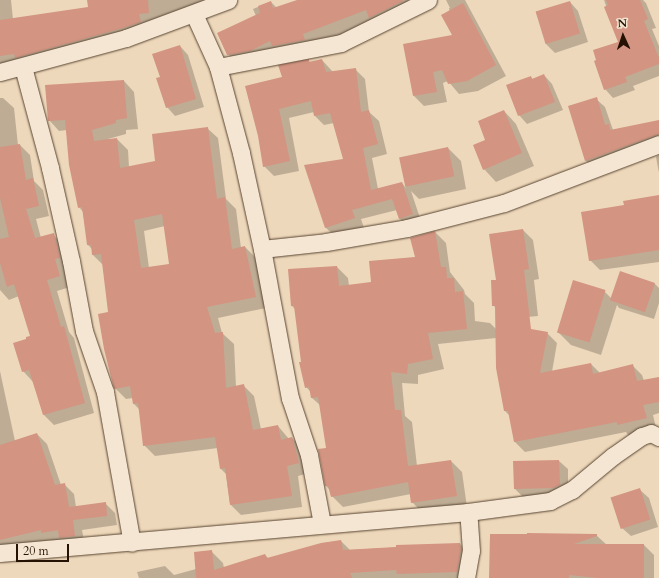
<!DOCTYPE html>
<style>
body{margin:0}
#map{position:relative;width:659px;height:578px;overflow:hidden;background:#eed8bb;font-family:Cardo,serif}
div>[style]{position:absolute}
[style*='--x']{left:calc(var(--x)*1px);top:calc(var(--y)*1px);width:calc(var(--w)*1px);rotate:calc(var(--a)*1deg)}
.shadow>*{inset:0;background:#0003}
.building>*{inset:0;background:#d39482;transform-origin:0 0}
.roads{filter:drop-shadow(0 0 1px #584431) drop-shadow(0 0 1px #584431)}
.minor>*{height:17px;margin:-8.5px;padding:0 8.5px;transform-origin:8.5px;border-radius:8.5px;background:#f4e6d3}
span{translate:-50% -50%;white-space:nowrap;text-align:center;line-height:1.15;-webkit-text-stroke:3.5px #f4e6d3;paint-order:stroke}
.north{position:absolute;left:603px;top:16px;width:40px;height:40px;-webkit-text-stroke:3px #f4e6d3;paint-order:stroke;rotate:357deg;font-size:11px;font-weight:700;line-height:16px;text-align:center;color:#261203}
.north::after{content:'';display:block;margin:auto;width:14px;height:18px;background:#261203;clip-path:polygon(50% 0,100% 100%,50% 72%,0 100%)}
.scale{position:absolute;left:16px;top:544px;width:53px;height:18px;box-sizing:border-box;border:2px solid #261203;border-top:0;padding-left:5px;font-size:12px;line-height:14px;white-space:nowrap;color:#261203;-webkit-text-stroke:3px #f4e6d3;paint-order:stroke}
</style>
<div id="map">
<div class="shadow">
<i style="clip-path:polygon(0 0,11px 0,13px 19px,89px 8px,88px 0,204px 0,207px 14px,0 70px)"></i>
<i style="clip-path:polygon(300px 0,408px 0,413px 12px,313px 45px,239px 65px,228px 54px,256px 16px,253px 9px,271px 2px,277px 8px)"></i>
<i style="clip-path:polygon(446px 0,465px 0,506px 76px,478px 91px,459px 94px,448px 81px,443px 83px,447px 102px,424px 106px,414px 96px,454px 36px,449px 8px,450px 8px)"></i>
<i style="clip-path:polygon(604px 0,643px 0,646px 3px,656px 28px,652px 29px,659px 46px,659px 76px,633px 86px,635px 90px,613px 98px,605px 89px,619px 43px)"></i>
<i style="clip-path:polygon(570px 2px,578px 11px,588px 42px,555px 53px,546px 44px)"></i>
<i style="clip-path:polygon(180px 46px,188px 55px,204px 107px,175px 116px,167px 107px,161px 77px)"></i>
<i style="clip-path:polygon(322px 60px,333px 72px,355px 69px,365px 79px,369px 112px,379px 121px,387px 154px,372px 158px,378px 189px,402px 183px,406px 188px,400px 158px,448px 148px,461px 161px,466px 189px,419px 199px,411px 191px,422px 224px,410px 228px,400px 219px,397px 210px,361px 219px,364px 228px,336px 237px,326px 228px,344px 160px,334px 123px,324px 125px,315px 116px,314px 112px,289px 118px,299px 171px,274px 176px,264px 166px,283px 78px,309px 61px,310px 62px)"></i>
<i style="clip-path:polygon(544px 75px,552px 84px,563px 110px,527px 124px,519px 115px,530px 77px,533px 79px)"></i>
<i style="clip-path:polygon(evenodd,124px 81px,134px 92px,138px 129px,126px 130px,126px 134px,108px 139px,117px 139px,128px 150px,129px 167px,156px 162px,207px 128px,218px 138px,226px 199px,236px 209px,241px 248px,245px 247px,256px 258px,266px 308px,218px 318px,222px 333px,234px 344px,236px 387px,243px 385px,254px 396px,261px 429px,278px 426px,289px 439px,292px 438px,303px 449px,309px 473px,298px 476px,302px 507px,241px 515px,230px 504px,226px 474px,221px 469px,218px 448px,155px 456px,144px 445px,140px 410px,134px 404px,133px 398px,126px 399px,115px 388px,110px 372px,99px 315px,109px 313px,103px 265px,93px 255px,92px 249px,88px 245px,83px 212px,79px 207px,67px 130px,59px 131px,49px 120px,124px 81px,165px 226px,170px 265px,149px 268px,144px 231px,165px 226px)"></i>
<i style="clip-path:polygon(0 98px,3px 98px,14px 108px,18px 145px,20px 145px,30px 155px,34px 181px,43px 190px,49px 216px,36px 219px,41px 238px,53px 235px,64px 245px,70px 287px,57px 291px,69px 332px,74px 338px,94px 413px,54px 425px,44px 415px,33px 382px,23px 371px,27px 340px,31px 337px,19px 296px,9px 300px,0 290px)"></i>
<i style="clip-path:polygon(596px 99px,605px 107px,613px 130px,659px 121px,659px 145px,595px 169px,586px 161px,569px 106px)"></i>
<i style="clip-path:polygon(504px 111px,516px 124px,534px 166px,496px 182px,484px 169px,487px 140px)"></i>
<i style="clip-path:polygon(659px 155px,659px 173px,656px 157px)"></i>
<i style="clip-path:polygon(659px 196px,659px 262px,600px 270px,590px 260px,625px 206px)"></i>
<i style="clip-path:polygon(523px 230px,533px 240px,539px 279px,534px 280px,538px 316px,506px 319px,493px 305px,497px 281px)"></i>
<i style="clip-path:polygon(435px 232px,446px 243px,450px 272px,464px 290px,465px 294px,474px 303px,475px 321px,490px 323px,496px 329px,547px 333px,557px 343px,552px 372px,591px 364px,600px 373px,632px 365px,642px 375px,644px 381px,659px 378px,659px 413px,653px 415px,656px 428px,628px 435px,626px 432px,525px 452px,515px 442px,510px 416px,505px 411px,496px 338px,438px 344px,444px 369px,418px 375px,418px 384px,402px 383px,405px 416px,412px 422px,417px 466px,451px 461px,462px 472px,467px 507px,423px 513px,412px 502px,411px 494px,343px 507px,332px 496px,330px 490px,326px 486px,327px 449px,321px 406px,312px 398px,311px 392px,306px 387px,295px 309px,292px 306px,337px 267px,348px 278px,349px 286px,372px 283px,417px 258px)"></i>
<i style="clip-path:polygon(654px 283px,659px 288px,659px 303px,654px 319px,619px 308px,617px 305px,601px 355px,571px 345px,558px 332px,604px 291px,611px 298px)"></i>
<i style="clip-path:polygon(0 371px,15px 441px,37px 434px,47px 444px,61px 485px,64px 484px,74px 494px,76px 507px,105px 503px,115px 513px,117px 525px,82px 530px,85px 546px,52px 542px,50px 540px,0 552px)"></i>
<i style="clip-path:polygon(559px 461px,568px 469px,568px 493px,524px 498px,515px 489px,514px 462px)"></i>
<i style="clip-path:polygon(640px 490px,649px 498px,658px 527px,631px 536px,622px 528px)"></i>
<i style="clip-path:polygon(596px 535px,607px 545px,644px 545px,654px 555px,654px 578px,510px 578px,490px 567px)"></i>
<i style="clip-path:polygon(341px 541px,350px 550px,460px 544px,472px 556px,469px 578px,136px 578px,139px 578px,137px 572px,165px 566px,174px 575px,196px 569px,212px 552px,223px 563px,224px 568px,265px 555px,269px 559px)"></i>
</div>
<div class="building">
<i style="clip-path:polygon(87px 0,148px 0,149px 13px,139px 14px,141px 22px,123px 28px,15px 58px,14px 54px,0 56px,0 20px,88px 7px)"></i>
<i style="clip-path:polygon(297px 0,402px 0,403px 1px,369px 18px,366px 10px,303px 34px,305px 40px,272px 46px,270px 41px,250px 51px,227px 55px,217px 33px,260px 13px,258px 6px,271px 1px,273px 8px)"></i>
<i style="clip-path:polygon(606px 0,640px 0,648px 19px,644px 21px,659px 58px,659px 64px,625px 77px,627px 82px,604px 90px,594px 61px,596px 60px,593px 50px,618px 42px,604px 7px,608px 5px)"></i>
<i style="left:570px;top:1px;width:34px;height:36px;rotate:73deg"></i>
<i style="clip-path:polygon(463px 3px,496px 65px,467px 81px,448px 84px,442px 70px,433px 72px,437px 92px,413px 96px,403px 44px,452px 35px,441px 15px)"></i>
<i style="clip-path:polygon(180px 45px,196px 99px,166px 108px,156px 78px,160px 77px,152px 54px)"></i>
<i style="clip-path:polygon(309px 59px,309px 62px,322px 59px,326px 72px,356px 68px,361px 112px,369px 110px,378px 144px,363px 148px,371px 190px,402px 182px,413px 214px,399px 219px,392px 199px,352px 210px,355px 218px,325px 228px,304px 165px,343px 159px,330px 113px,314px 116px,311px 101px,279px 109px,290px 161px,263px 167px,258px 136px,245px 86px,282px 77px,278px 65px)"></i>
<i style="clip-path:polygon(544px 74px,555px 102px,518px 116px,506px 85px,531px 76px,532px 79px)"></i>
<i style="clip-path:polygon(evenodd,124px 80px,127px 118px,116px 120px,116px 123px,92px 130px,94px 141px,117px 138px,120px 168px,155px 161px,152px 134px,208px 127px,217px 199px,225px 197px,232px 249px,245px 246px,256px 297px,207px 307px,215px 333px,223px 332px,226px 388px,244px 384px,253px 430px,278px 425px,281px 440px,292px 437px,299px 463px,287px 466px,292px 496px,230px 505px,225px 468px,220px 469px,215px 437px,143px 446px,138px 403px,133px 404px,130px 386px,114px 389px,104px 349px,98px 314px,108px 312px,101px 254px,92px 255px,91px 245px,87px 245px,82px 207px,78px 208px,69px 165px,65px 120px,48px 121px,45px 85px,124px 80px,162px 214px,169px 264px,141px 268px,134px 220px,162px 214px)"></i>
<i style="clip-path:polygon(597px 97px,605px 125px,609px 124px,610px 130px,659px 120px,659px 134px,585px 161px,568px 106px)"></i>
<i style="clip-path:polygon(504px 110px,522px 153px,483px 170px,473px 145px,485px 140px,478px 121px)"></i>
<i style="clip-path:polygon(20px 144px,26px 180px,33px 178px,39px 206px,26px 209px,35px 238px,54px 233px,60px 258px,55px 259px,60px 276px,47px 280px,61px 327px,64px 326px,85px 403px,43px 415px,29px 370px,22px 372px,13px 343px,26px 339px,26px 337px,30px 336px,14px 284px,7px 287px,0 263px,0 239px,9px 237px,0 198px,0 147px)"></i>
<i style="left:448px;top:147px;width:30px;height:50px;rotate:78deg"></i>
<i style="clip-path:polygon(659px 195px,659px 250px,589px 261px,581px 212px,624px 205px,623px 201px)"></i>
<i style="clip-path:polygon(523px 229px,529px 269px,524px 270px,531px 329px,548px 332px,540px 373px,591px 363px,593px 374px,633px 364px,637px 381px,659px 377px,659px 402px,643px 405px,647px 418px,617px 425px,617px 422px,514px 442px,508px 411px,504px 411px,496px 368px,495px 306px,492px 306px,491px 280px,496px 280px,489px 234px)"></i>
<i style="clip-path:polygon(435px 231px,441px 267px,446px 267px,447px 278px,454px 278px,455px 292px,463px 291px,467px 329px,428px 333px,433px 359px,408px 364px,407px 374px,391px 372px,395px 410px,401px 410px,408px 466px,451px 460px,457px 496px,411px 503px,408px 482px,331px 497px,328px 486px,325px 486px,318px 449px,326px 448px,318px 397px,311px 398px,309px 387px,305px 388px,299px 362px,301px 362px,294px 306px,291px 306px,288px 269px,337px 266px,339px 286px,371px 282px,369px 261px,415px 257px,410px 238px)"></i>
<i style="left:620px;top:271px;width:37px;height:31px;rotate:19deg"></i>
<i style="left:573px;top:280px;width:34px;height:55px;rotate:17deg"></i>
<i style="clip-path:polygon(37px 433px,55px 485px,65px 483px,69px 507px,106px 502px,107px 516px,73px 520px,75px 536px,59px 538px,58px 530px,41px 533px,41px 530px,0 540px,0 445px)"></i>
<i style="clip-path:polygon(559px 460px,560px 485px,553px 488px,514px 489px,513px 461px)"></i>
<i style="left:640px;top:488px;width:33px;height:31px;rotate:72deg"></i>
<i style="clip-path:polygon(527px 533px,597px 534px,597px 536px,574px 544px,644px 544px,644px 578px,598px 578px,569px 575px,569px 578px,489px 578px,490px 534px,527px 534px)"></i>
<i style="clip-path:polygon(341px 540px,343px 550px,396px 547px,396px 545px,460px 543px,461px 550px,457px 572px,397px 574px,396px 570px,350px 573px,352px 578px,196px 578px,194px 552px,212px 550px,214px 570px,265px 554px,267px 558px,321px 543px)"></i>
</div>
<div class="roads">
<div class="minor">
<i style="--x:194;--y:14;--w:58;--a:65.6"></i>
<i style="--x:218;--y:67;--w:89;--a:75"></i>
<i style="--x:241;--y:153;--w:98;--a:77.7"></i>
<i style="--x:262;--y:249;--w:152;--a:79.4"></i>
<i style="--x:290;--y:398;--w:60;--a:71.6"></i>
<i style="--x:309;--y:455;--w:70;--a:79.3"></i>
<i style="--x:23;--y:67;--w:105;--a:75"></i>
<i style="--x:50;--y:168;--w:95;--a:77.3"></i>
<i style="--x:71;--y:261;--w:71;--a:79.5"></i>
<i style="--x:84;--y:331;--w:65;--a:71"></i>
<i style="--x:105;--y:392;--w:153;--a:79.9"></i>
<i style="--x:218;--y:67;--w:125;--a:-11"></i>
<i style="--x:341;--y:43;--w:97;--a:-26.3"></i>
<i style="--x:0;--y:72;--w:131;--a:-15.1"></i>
<i style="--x:126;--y:38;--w:109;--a:-20.4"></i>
<i style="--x:262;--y:249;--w:64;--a:-6.2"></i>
<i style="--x:326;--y:242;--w:82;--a:-9.8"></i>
<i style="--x:407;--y:228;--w:100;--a:-14.5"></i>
<i style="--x:504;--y:203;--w:166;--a:-20.8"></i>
<i style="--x:0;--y:553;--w:470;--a:-5"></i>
<i style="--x:468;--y:512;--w:83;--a:-7.6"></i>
<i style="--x:550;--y:501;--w:25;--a:-27"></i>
<i style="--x:572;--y:490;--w:53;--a:-39.7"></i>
<i style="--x:613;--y:456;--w:35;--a:-35"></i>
<i style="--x:642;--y:436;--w:9;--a:-18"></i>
<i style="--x:651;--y:433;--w:9;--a:27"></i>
<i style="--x:466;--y:578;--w:27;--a:-80"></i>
<i style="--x:471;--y:551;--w:39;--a:-94"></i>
</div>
</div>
<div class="north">N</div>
<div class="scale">20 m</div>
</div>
